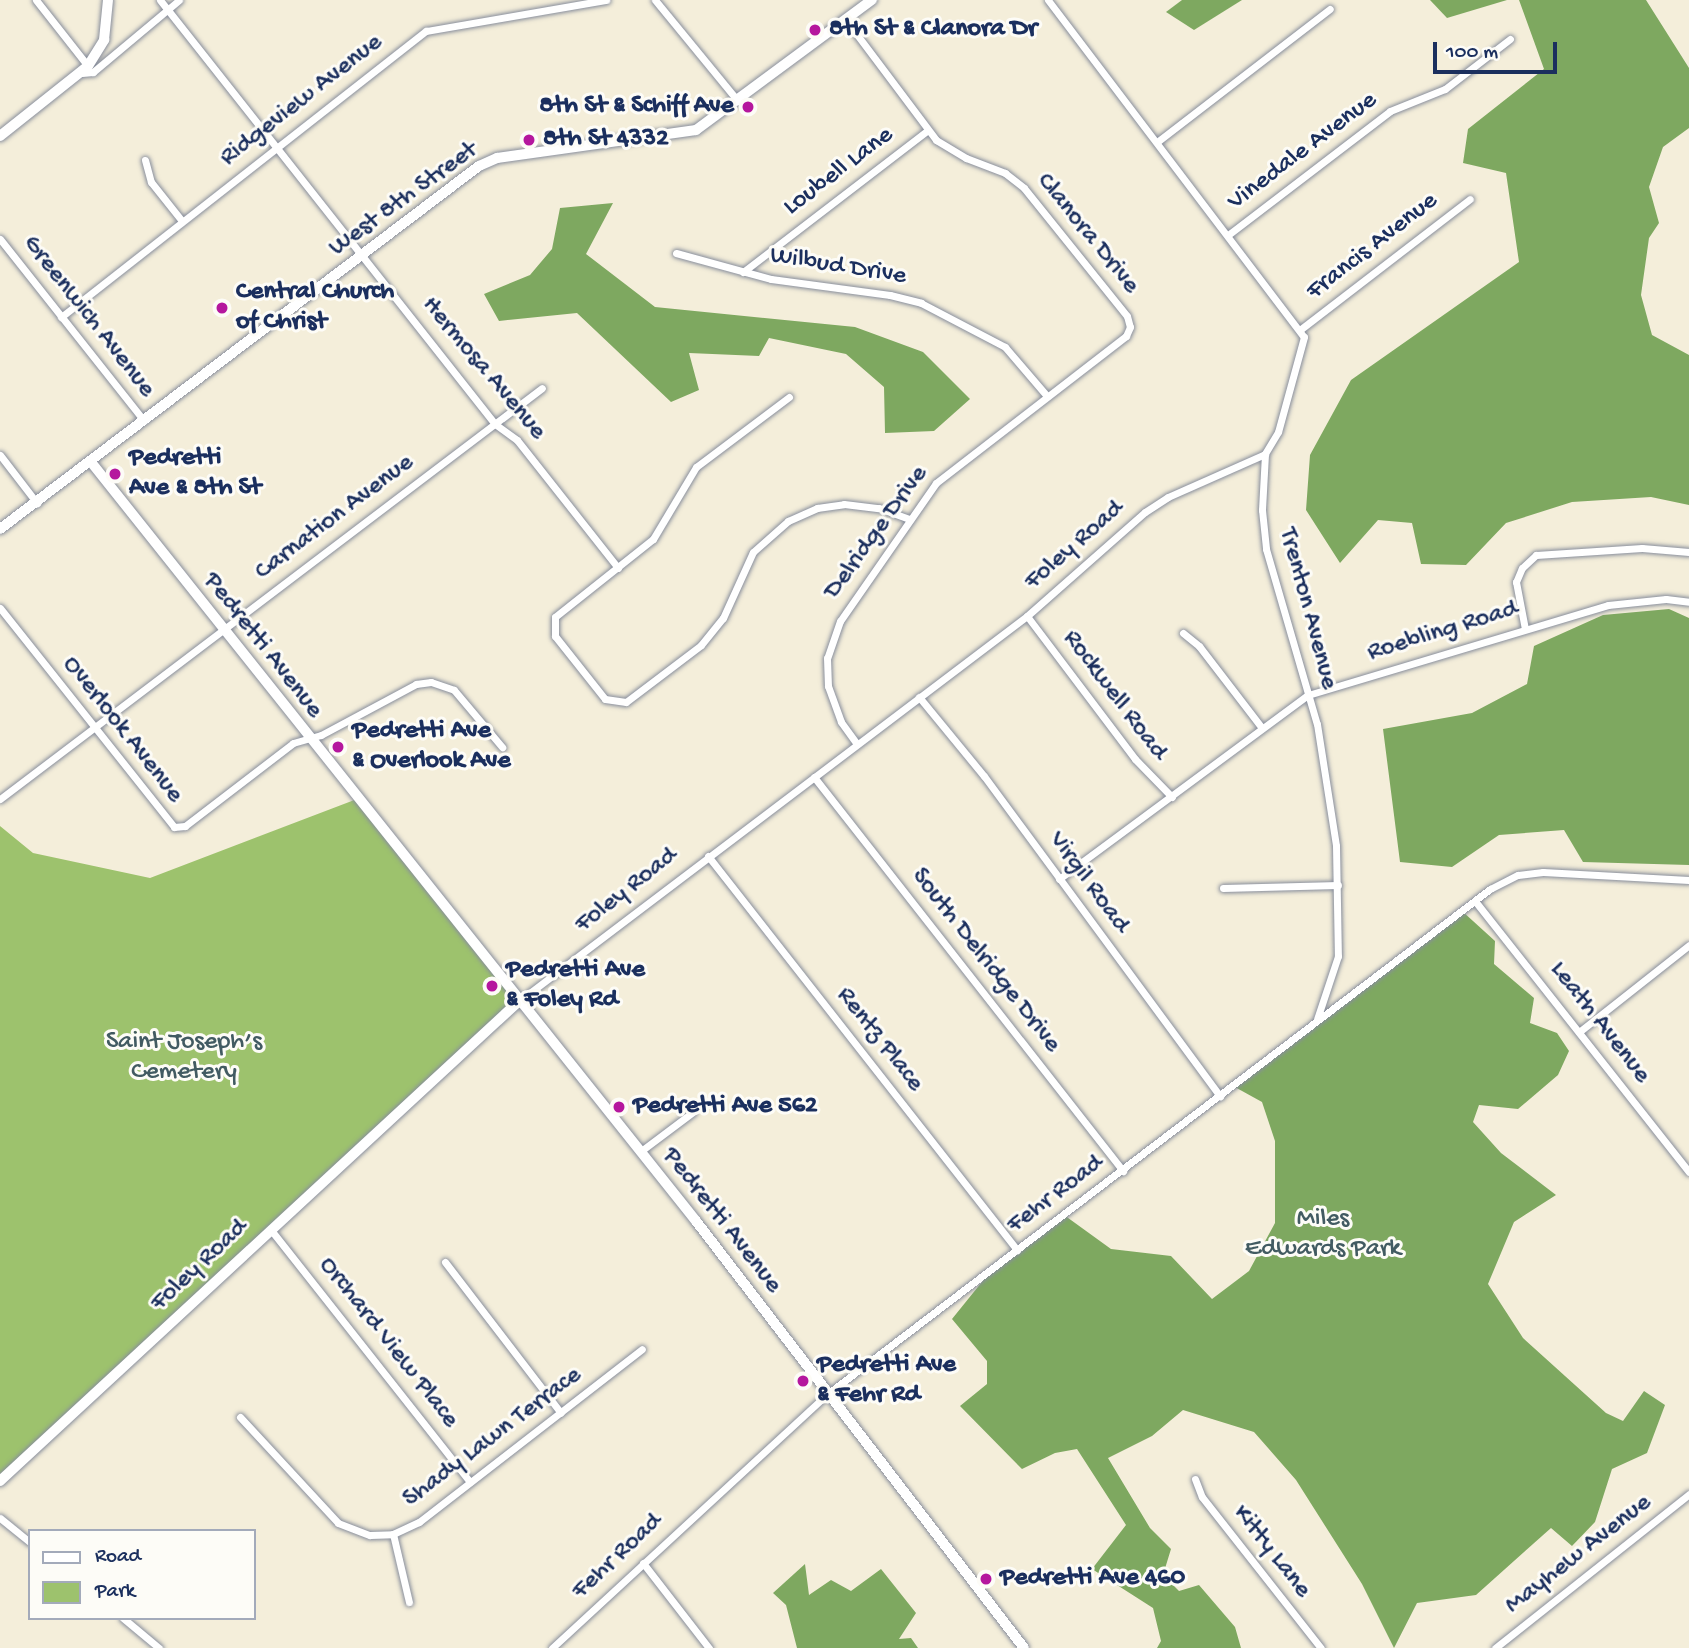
<!DOCTYPE html>
<meta charset="utf-8">
<style>
body{margin:0}
#map{position:relative;width:1689px;height:1648px;overflow:hidden;background:#f4eeda;font-family:"Gochi Hand",sans-serif}
div>[style]{position:absolute}
[style*='--x']{left:calc(var(--x)*1px);top:calc(var(--y)*1px);width:calc(var(--w)*1px);rotate:calc(var(--a)*1deg)}
.green>*{inset:0;background:#9dc26d}
.forest>*{inset:0;background:#7ea860}
.roads{filter:drop-shadow(0 0 2px #888e9c) drop-shadow(0 0 2px #888e9c)}
.minor>*{height:7px;margin:-3.5px;padding:0 3.5px;transform-origin:3.5px;border-radius:3.5px;background:#fff}
.tertiary>*{height:10px;margin:-5px;padding:0 5px;transform-origin:5px;border-radius:5px;background:#fff}
.dots>*{width:19px;height:19px;translate:-50% -50%;box-sizing:border-box;border:4px solid #fdfcf7;border-radius:50%}
span{translate:-50% -50%;white-space:nowrap;text-align:center;line-height:1.15;-webkit-text-stroke:6px #fdfcf7;paint-order:stroke}
.poi-label{font-size:26px;color:#1b2f5e;font-weight:700}
.left{translate:0 -50%;text-align:left}
.right{translate:-100% -50%;text-align:right}
.street-label{font-size:26px;color:#1b2f5e}
.park-label{font-size:26px;color:#425b62}
.legend{position:absolute;left:28px;top:1529px;width:228px;height:91px;box-sizing:border-box;background:#fdfcf7;border:2px solid #a3aaba;margin:0;padding:9px 12px;list-style:none;font-size:21px;color:#1b2f5e}
.legend li{display:flex;align-items:center;gap:14px;height:35px}
.legend b{width:35px;border:2px solid #a3aaba}
.scale{position:absolute;left:1433px;top:42px;width:124px;height:32px;box-sizing:border-box;border:4px solid #1b2f5e;border-top:0;padding-left:9px;font-size:21px;line-height:24px;white-space:nowrap;color:#1b2f5e;-webkit-text-stroke:5px #fdfcf7;paint-order:stroke}
</style>
<div id="map">
<div class="green">
<i style="clip-path:polygon(357px 799px,519px 1001px,0 1481px,0 826px,33px 853px,150px 878px)"></i>
</div>
<div class="forest">
<i style="clip-path:polygon(1182px 0,1242px 0,1194px 30px,1166px 12px)"></i>
<i style="clip-path:polygon(1430px 0,1507px 0,1447px 18px)"></i>
<i style="clip-path:polygon(1519px 0,1646px 0,1689px 68px,1689px 128px,1663px 147px,1649px 187px,1659px 223px,1649px 238px,1641px 295px,1652px 335px,1689px 355px,1689px 505px,1651px 497px,1572px 502px,1506px 523px,1466px 565px,1421px 564px,1412px 523px,1378px 520px,1340px 563px,1306px 510px,1310px 455px,1351px 380px,1519px 262px,1506px 173px,1463px 163px,1468px 129px,1544px 69px)"></i>
<i style="clip-path:polygon(613px 203px,586px 254px,655px 307px,855px 327px,923px 352px,970px 399px,934px 431px,885px 433px,884px 387px,846px 354px,769px 338px,759px 356px,689px 353px,699px 390px,671px 402px,577px 313px,499px 321px,484px 294px,530px 275px,552px 249px,560px 208px)"></i>
<i style="clip-path:polygon(1669px 609px,1689px 618px,1689px 865px,1583px 862px,1564px 830px,1499px 835px,1452px 867px,1400px 862px,1383px 729px,1472px 713px,1527px 684px,1534px 646px,1603px 615px)"></i>
<i style="clip-path:polygon(1462px 911px,1495px 941px,1494px 964px,1534px 998px,1530px 1023px,1557px 1033px,1569px 1051px,1558px 1075px,1518px 1109px,1479px 1105px,1473px 1122px,1501px 1153px,1556px 1195px,1514px 1222px,1488px 1284px,1523px 1338px,1606px 1413px,1623px 1421px,1644px 1391px,1665px 1405px,1647px 1453px,1612px 1469px,1595px 1522px,1572px 1546px,1551px 1528px,1476px 1595px,1417px 1603px,1394px 1648px,1362px 1584px,1296px 1480px,1254px 1432px,1183px 1410px,1152px 1436px,1108px 1458px,1150px 1528px,1171px 1549px,1163px 1575px,1179px 1591px,1199px 1585px,1235px 1627px,1241px 1648px,1157px 1648px,1161px 1641px,1153px 1608px,1092px 1569px,1126px 1525px,1077px 1449px,1055px 1453px,1022px 1469px,960px 1406px,987px 1384px,987px 1361px,952px 1319px,994px 1267px,1064px 1215px,1111px 1249px,1171px 1256px,1212px 1299px,1249px 1271px,1275px 1223px,1275px 1141px,1262px 1102px,1233px 1086px)"></i>
<i style="clip-path:polygon(805px 1564px,809px 1595px,831px 1580px,851px 1591px,881px 1569px,916px 1613px,899px 1639px,911px 1638px,918px 1648px,797px 1648px,786px 1605px,773px 1593px)"></i>
</div>
<div class="roads">
<div class="minor">
<i style="--x:36;--y:0;--w:84;--a:51.8"></i>
<i style="--x:160;--y:0;--w:540;--a:51.69"></i>
<i style="--x:495;--y:424;--w:27;--a:36"></i>
<i style="--x:517;--y:440;--w:163;--a:51.7"></i>
<i style="--x:655;--y:0;--w:131;--a:50.6"></i>
<i style="--x:1048;--y:0;--w:423;--a:52.8"></i>
<i style="--x:1304;--y:337;--w:98;--a:105.3"></i>
<i style="--x:1278;--y:432;--w:26;--a:121"></i>
<i style="--x:1265;--y:454;--w:56;--a:93.1"></i>
<i style="--x:1262;--y:510;--w:39;--a:84"></i>
<i style="--x:1266;--y:549;--w:182;--a:73.8"></i>
<i style="--x:1317;--y:724;--w:123;--a:81.1"></i>
<i style="--x:1336;--y:846;--w:110;--a:89"></i>
<i style="--x:1338;--y:956;--w:66;--a:108.4"></i>
<i style="--x:846;--y:20;--w:150;--a:53.1"></i>
<i style="--x:936;--y:140;--w:35;--a:31"></i>
<i style="--x:966;--y:158;--w:42;--a:21"></i>
<i style="--x:1005;--y:173;--w:24;--a:38"></i>
<i style="--x:1024;--y:188;--w:164;--a:51.2"></i>
<i style="--x:1127;--y:316;--w:11;--a:75"></i>
<i style="--x:1130;--y:327;--w:10;--a:114"></i>
<i style="--x:1126;--y:336;--w:240;--a:142.3"></i>
<i style="--x:936;--y:483;--w:168;--a:124.8"></i>
<i style="--x:840;--y:621;--w:39;--a:109"></i>
<i style="--x:827;--y:658;--w:28;--a:88"></i>
<i style="--x:828;--y:686;--w:38;--a:70"></i>
<i style="--x:841;--y:722;--w:27;--a:54"></i>
<i style="--x:82;--y:73;--w:11;--a:-5"></i>
<i style="--x:93;--y:72;--w:112;--a:-39.9"></i>
<i style="--x:1157;--y:142;--w:218;--a:-37.6"></i>
<i style="--x:145;--y:160;--w:23;--a:75"></i>
<i style="--x:151;--y:182;--w:50;--a:51.5"></i>
<i style="--x:1228;--y:235;--w:204;--a:-37.4"></i>
<i style="--x:1390;--y:111;--w:59;--a:-21.8"></i>
<i style="--x:1445;--y:89;--w:82;--a:-37.6"></i>
<i style="--x:0;--y:239;--w:232;--a:51.6"></i>
<i style="--x:676;--y:253;--w:98;--a:15.3"></i>
<i style="--x:771;--y:279;--w:120;--a:7.7"></i>
<i style="--x:890;--y:295;--w:32;--a:14"></i>
<i style="--x:921;--y:303;--w:95;--a:27.6"></i>
<i style="--x:1005;--y:347;--w:65;--a:49.4"></i>
<i style="--x:743;--y:272;--w:232;--a:-37.5"></i>
<i style="--x:61;--y:317;--w:464;--a:-38.1"></i>
<i style="--x:426;--y:31;--w:183;--a:-9.8"></i>
<i style="--x:1301;--y:329;--w:213;--a:-37.6"></i>
<i style="--x:789;--y:397;--w:116;--a:143"></i>
<i style="--x:696;--y:467;--w:84;--a:120.8"></i>
<i style="--x:653;--y:539;--w:125;--a:141.5"></i>
<i style="--x:555;--y:617;--w:19;--a:90"></i>
<i style="--x:555;--y:636;--w:80;--a:51.6"></i>
<i style="--x:605;--y:699;--w:21;--a:8"></i>
<i style="--x:626;--y:702;--w:94;--a:-37.2"></i>
<i style="--x:701;--y:645;--w:35;--a:-51"></i>
<i style="--x:723;--y:618;--w:72;--a:-65.6"></i>
<i style="--x:753;--y:552;--w:47;--a:-41.5"></i>
<i style="--x:788;--y:521;--w:32;--a:-24"></i>
<i style="--x:817;--y:508;--w:27;--a:-8"></i>
<i style="--x:844;--y:504;--w:35;--a:7"></i>
<i style="--x:879;--y:508;--w:33;--a:20"></i>
<i style="--x:0;--y:455;--w:61;--a:52.4"></i>
<i style="--x:0;--y:608;--w:280;--a:51.5"></i>
<i style="--x:174;--y:827;--w:11;--a:-5"></i>
<i style="--x:185;--y:826;--w:136;--a:-37.5"></i>
<i style="--x:293;--y:743;--w:29;--a:-16"></i>
<i style="--x:321;--y:735;--w:108;--a:-28.2"></i>
<i style="--x:416;--y:684;--w:15;--a:-8"></i>
<i style="--x:431;--y:682;--w:24;--a:19"></i>
<i style="--x:454;--y:690;--w:75;--a:49.9"></i>
<i style="--x:1027;--y:616;--w:179;--a:52.9"></i>
<i style="--x:1135;--y:759;--w:53;--a:45.8"></i>
<i style="--x:1525;--y:629;--w:48;--a:-100.8"></i>
<i style="--x:1516;--y:582;--w:15;--a:-67"></i>
<i style="--x:1522;--y:568;--w:19;--a:-43"></i>
<i style="--x:1536;--y:555;--w:106;--a:-3.8"></i>
<i style="--x:1642;--y:548;--w:47;--a:4.9"></i>
<i style="--x:1183;--y:633;--w:21;--a:39"></i>
<i style="--x:1199;--y:646;--w:103;--a:52.5"></i>
<i style="--x:919;--y:697;--w:102;--a:50.6"></i>
<i style="--x:984;--y:776;--w:398;--a:53.6"></i>
<i style="--x:814;--y:777;--w:501;--a:51.89"></i>
<i style="--x:0;--y:799;--w:680;--a:-37.17"></i>
<i style="--x:708;--y:856;--w:501;--a:51.89"></i>
<i style="--x:1059;--y:879;--w:310;--a:-36.5"></i>
<i style="--x:1308;--y:695;--w:313;--a:-16.7"></i>
<i style="--x:1608;--y:605;--w:58;--a:-5.9"></i>
<i style="--x:1666;--y:599;--w:23;--a:7"></i>
<i style="--x:1223;--y:888;--w:115;--a:-1.5"></i>
<i style="--x:1475;--y:901;--w:345;--a:51.7"></i>
<i style="--x:519;--y:1001;--w:637;--a:-37.16"></i>
<i style="--x:1027;--y:616;--w:157;--a:-41.4"></i>
<i style="--x:1145;--y:512;--w:27;--a:-33"></i>
<i style="--x:1168;--y:497;--w:106;--a:-23.9"></i>
<i style="--x:1579;--y:1032;--w:140;--a:-38.3"></i>
<i style="--x:641;--y:1151;--w:65;--a:-36.9"></i>
<i style="--x:271;--y:1230;--w:321;--a:51.7"></i>
<i style="--x:445;--y:1262;--w:190;--a:52.5"></i>
<i style="--x:240;--y:1417;--w:144;--a:47.2"></i>
<i style="--x:338;--y:1523;--w:34;--a:21"></i>
<i style="--x:370;--y:1535;--w:23;--a:-2"></i>
<i style="--x:393;--y:1534;--w:29;--a:-25"></i>
<i style="--x:419;--y:1522;--w:282;--a:-37.8"></i>
<i style="--x:1195;--y:1479;--w:19;--a:69"></i>
<i style="--x:1202;--y:1497;--w:192;--a:51.8"></i>
<i style="--x:0;--y:1518;--w:38;--a:39"></i>
<i style="--x:393;--y:1534;--w:70;--a:76.8"></i>
<i style="--x:643;--y:1563;--w:108;--a:52.2"></i>
<i style="--x:123;--y:1618;--w:47;--a:39.8"></i>
<i style="--x:552;--y:1648;--w:373;--a:-42.7"></i>
<i style="--x:826;--y:1395;--w:835;--a:-37.31"></i>
<i style="--x:1490;--y:889;--w:31;--a:-27"></i>
<i style="--x:1518;--y:875;--w:25;--a:-7"></i>
<i style="--x:1543;--y:872;--w:146;--a:3.1"></i>
<i style="--x:1495;--y:1648;--w:248;--a:-38.4"></i>
</div>
<div class="tertiary">
<i style="--x:0;--y:136;--w:112;--a:-38.5"></i>
<i style="--x:88;--y:66;--w:31;--a:-58"></i>
<i style="--x:104;--y:40;--w:40;--a:-84.3"></i>
<i style="--x:91;--y:462;--w:971;--a:51.44"></i>
<i style="--x:696;--y:1221;--w:538;--a:52.47"></i>
<i style="--x:0;--y:529;--w:601;--a:-37.16"></i>
<i style="--x:479;--y:166;--w:20;--a:-24"></i>
<i style="--x:497;--y:158;--w:201;--a:-8"></i>
<i style="--x:696;--y:130;--w:219;--a:-36.5"></i>
<i style="--x:0;--y:1481;--w:707;--a:-42.76"></i>
</div>
</div>
<div class="dots">
<i style="left:815px;top:30px;background:#b5179e"></i>
<i style="left:748px;top:107px;background:#b5179e"></i>
<i style="left:529px;top:140px;background:#b5179e"></i>
<i style="left:222px;top:308px;background:#b5179e"></i>
<i style="left:115px;top:474px;background:#b5179e"></i>
<i style="left:338px;top:747px;background:#b5179e"></i>
<i style="left:492px;top:986px;background:#b5179e"></i>
<i style="left:619px;top:1107px;background:#b5179e"></i>
<i style="left:803px;top:1381px;background:#b5179e"></i>
<i style="left:986px;top:1579px;background:#b5179e"></i>
</div>
<div class="poi-label">
<span class="left" style="left:829px;top:30px">8th St &amp; Clanora Dr</span>
<span class="right" style="left:734px;top:107px">8th St &amp; Schiff Ave</span>
<span class="left" style="left:543px;top:140px">8th St 4332</span>
<span class="left" style="left:236px;top:308px">Central Church<br>of Christ</span>
<span class="left" style="left:129px;top:474px">Pedretti<br>Ave &amp; 8th St</span>
<span class="left" style="left:352px;top:747px">Pedretti Ave<br>&amp; Overlook Ave</span>
<span class="left" style="left:506px;top:986px">Pedretti Ave<br>&amp; Foley Rd</span>
<span class="left" style="left:633px;top:1107px">Pedretti Ave 562</span>
<span class="left" style="left:817px;top:1381px">Pedretti Ave<br>&amp; Fehr Rd</span>
<span class="left" style="left:1000px;top:1579px">Pedretti Ave 460</span>
</div>
<div class="street-label">
<span style="left:302px;top:101px;rotate:-38deg">Ridgeview Avenue</span>
<span style="left:1303px;top:152px;rotate:-37deg">Vinedale Avenue</span>
<span style="left:839px;top:172px;rotate:-37deg">Loubell Lane</span>
<span style="left:404px;top:200px;rotate:-36deg">West 8th Street</span>
<span style="left:1087px;top:234px;rotate:51deg">Clanora Drive</span>
<span style="left:1373px;top:247px;rotate:-38deg">Francis Avenue</span>
<span style="left:838px;top:267px;rotate:9deg">Wilbud Drive</span>
<span style="left:88px;top:317px;rotate:52deg">Greenwich Avenue</span>
<span style="left:483px;top:369px;rotate:50deg">Hermosa Avenue</span>
<span style="left:335px;top:518px;rotate:-37deg">Carnation Avenue</span>
<span style="left:877px;top:533px;rotate:-54deg">Delridge Drive</span>
<span style="left:1075px;top:546px;rotate:-41deg">Foley Road</span>
<span style="left:1307px;top:609px;rotate:75deg">Trenton Avenue</span>
<span style="left:1443px;top:632px;rotate:-17deg">Roebling Road</span>
<span style="left:262px;top:646px;rotate:52deg">Pedretti Avenue</span>
<span style="left:1114px;top:696px;rotate:53deg">Rockwell Road</span>
<span style="left:122px;top:730px;rotate:52deg">Overlook Avenue</span>
<span style="left:1088px;top:883px;rotate:54deg">Virgil Road</span>
<span style="left:627px;top:891px;rotate:-38deg">Foley Road</span>
<span style="left:985px;top:961px;rotate:52deg">South Delridge Drive</span>
<span style="left:1599px;top:1023px;rotate:52deg">Leath Avenue</span>
<span style="left:879px;top:1040px;rotate:52deg">Rentz Place</span>
<span style="left:1056px;top:1195px;rotate:-37deg">Fehr Road</span>
<span style="left:721px;top:1221px;rotate:52deg">Pedretti Avenue</span>
<span style="left:200px;top:1266px;rotate:-43deg">Foley Road</span>
<span style="left:388px;top:1343px;rotate:52deg">Orchard View Place</span>
<span style="left:493px;top:1438px;rotate:-37deg">Shady Lawn Terrace</span>
<span style="left:1271px;top:1552px;rotate:52deg">Kitty Lane</span>
<span style="left:1579px;top:1555px;rotate:-38deg">Mayhew Avenue</span>
<span style="left:618px;top:1557px;rotate:-43deg">Fehr Road</span>
</div>
<div class="park-label">
<span style="left:184px;top:1058px">Saint Joseph’s<br>Cemetery</span>
<span style="left:1323px;top:1235px">Miles<br>Edwards Park</span>
</div>
<ul class="legend">
<li><b style="height:9px;background:#fff"></b>Road</li>
<li><b style="height:19px;background:#9dc26d"></b>Park</li>
</ul>
<div class="scale">100 m</div>
</div>
